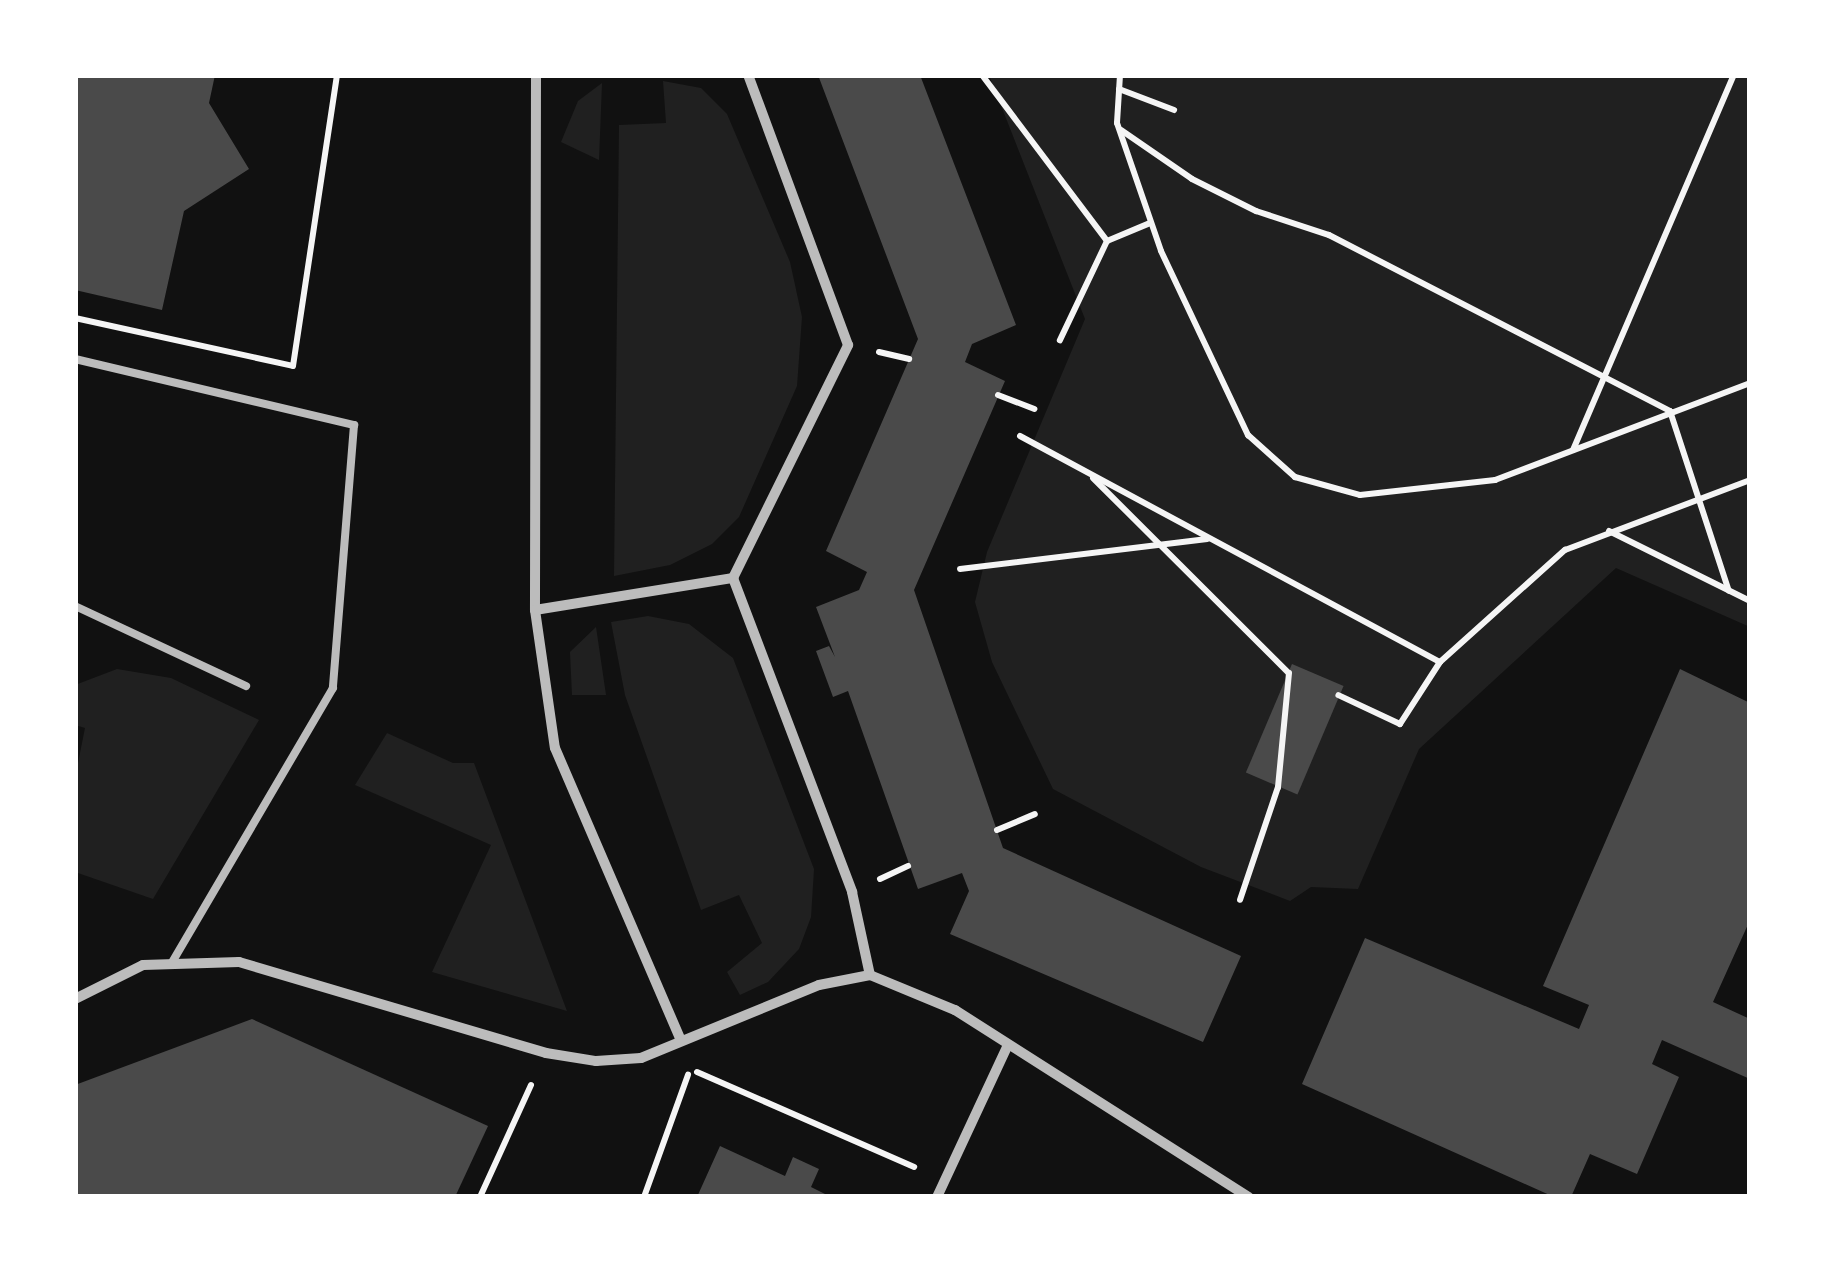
<!DOCTYPE html>
<style>
body{margin:0}
#map{position:relative;width:1825px;height:1272px;overflow:hidden;background:#111;font-family:"Space Grotesk",sans-serif}
div>[style]{position:absolute}
[style*='--x']{left:calc(var(--x)*1px);top:calc(var(--y)*1px);width:calc(var(--w)*1px);rotate:calc(var(--a)*1deg)}
.green>*{inset:0;background:#202020}
.building>*{inset:0;background:#4a4a4a;transform-origin:0 0}
.path>*{height:6px;margin:-3px;padding:0 3px;transform-origin:3px;border-radius:3px;background:#f5f5f5}
.service>*{height:8px;margin:-4px;padding:0 4px;transform-origin:4px;border-radius:4px;background:#bcbcbc}
.minor>*{height:10px;margin:-5px;padding:0 5px;transform-origin:5px;border-radius:5px;background:#bcbcbc}
span{translate:-50% -50%;white-space:nowrap;text-align:center;line-height:1.15;-webkit-text-stroke:10px #fff;paint-order:stroke}
.frame{position:absolute;inset:0;border:78px solid #fff;pointer-events:none}
</style>
<div id="map">
<div class="green">
<i style="clip-path:polygon(989px 75px,1750px 75px,1750px 627px,1616px 568px,1419px 749px,1358px 889px,1311px 887px,1290px 901px,1201px 867px,1053px 789px,992px 662px,975px 602px,987px 552px,1085px 319px)"></i>
<i style="clip-path:polygon(663px 81px,701px 88px,727px 114px,790px 262px,802px 317px,797px 386px,739px 517px,712px 544px,670px 565px,614px 576px,619px 125px,666px 123px)"></i>
<i style="clip-path:polygon(602px 83px,599px 160px,561px 142px,578px 101px)"></i>
<i style="clip-path:polygon(648px 616px,689px 624px,733px 658px,814px 869px,811px 917px,799px 949px,768px 982px,740px 995px,727px 972px,762px 943px,739px 895px,701px 910px,625px 695px,611px 622px)"></i>
<i style="clip-path:polygon(596px 627px,606px 695px,572px 695px,570px 652px)"></i>
<i style="clip-path:polygon(117px 669px,171px 678px,259px 720px,153px 899px,75px 872px,75px 778px,85px 728px,75px 725px,75px 685px)"></i>
<i style="clip-path:polygon(387px 733px,453px 763px,474px 763px,567px 1011px,432px 972px,491px 845px,355px 785px)"></i>
</div>
<div class="building">
<i style="clip-path:polygon(75px 75px,215px 75px,209px 103px,249px 169px,184px 211px,162px 310px,75px 290px)"></i>
<i style="clip-path:polygon(818px 75px,920px 75px,1016px 325px,972px 344px,965px 362px,1005px 381px,914px 590px,1003px 848px,1241px 956px,1203px 1042px,950px 934px,969px 891px,962px 873px,918px 889px,848px 691px,833px 697px,816px 651px,829px 646px,835px 657px,816px 607px,859px 590px,867px 572px,826px 551px,918px 339px)"></i>
<i style="left:1292px;top:664px;width:56px;height:118px;rotate:23deg"></i>
<i style="clip-path:polygon(1680px 669px,1750px 703px,1750px 920px,1713px 1002px,1750px 1019px,1750px 1079px,1662px 1040px,1652px 1064px,1679px 1077px,1637px 1174px,1590px 1154px,1571px 1197px,1554px 1197px,1302px 1084px,1365px 938px,1579px 1029px,1589px 1005px,1543px 986px)"></i>
<i style="clip-path:polygon(252px 1019px,488px 1126px,455px 1197px,75px 1197px,75px 1085px)"></i>
<i style="clip-path:polygon(720px 1146px,785px 1176px,793px 1157px,819px 1169px,811px 1187px,831px 1197px,697px 1197px)"></i>
</div>
<div class="path">
<i style="--x:982;--y:75;--w:208;--a:53"></i>
<i style="--x:1107;--y:241;--w:110;--a:115.4"></i>
<i style="--x:1120;--y:75;--w:48;--a:93.6"></i>
<i style="--x:1117;--y:123;--w:135;--a:71"></i>
<i style="--x:1161;--y:251;--w:204;--a:64.7"></i>
<i style="--x:1248;--y:435;--w:63;--a:41.8"></i>
<i style="--x:1295;--y:477;--w:67;--a:15.5"></i>
<i style="--x:1360;--y:495;--w:136;--a:-6.3"></i>
<i style="--x:1495;--y:480;--w:273;--a:-20.8"></i>
<i style="--x:1119;--y:89;--w:59;--a:20.9"></i>
<i style="--x:1121;--y:130;--w:86;--a:34.6"></i>
<i style="--x:1192;--y:179;--w:72;--a:26.6"></i>
<i style="--x:1256;--y:211;--w:77;--a:18.2"></i>
<i style="--x:1329;--y:235;--w:384;--a:27.3"></i>
<i style="--x:1670;--y:411;--w:189;--a:71.9"></i>
<i style="--x:1107;--y:241;--w:47;--a:-22.7"></i>
<i style="--x:75;--y:318;--w:223;--a:12.4"></i>
<i style="--x:293;--y:366;--w:294;--a:-81.4"></i>
<i style="--x:879;--y:352;--w:31;--a:13"></i>
<i style="--x:998;--y:395;--w:39;--a:21"></i>
<i style="--x:1020;--y:436;--w:477;--a:28.3"></i>
<i style="--x:1440;--y:662;--w:74;--a:122.8"></i>
<i style="--x:1400;--y:724;--w:68;--a:-154.9"></i>
<i style="--x:1573;--y:450;--w:408;--a:-66.8"></i>
<i style="--x:1093;--y:478;--w:276;--a:44.9"></i>
<i style="--x:1289;--y:673;--w:115;--a:95.5"></i>
<i style="--x:1278;--y:787;--w:119;--a:108.6"></i>
<i style="--x:1609;--y:531;--w:157;--a:26.4"></i>
<i style="--x:960;--y:569;--w:249;--a:-6.9"></i>
<i style="--x:1440;--y:662;--w:168;--a:-41.9"></i>
<i style="--x:1565;--y:550;--w:198;--a:-20.7"></i>
<i style="--x:997;--y:830;--w:41;--a:-22.8"></i>
<i style="--x:880;--y:879;--w:31;--a:-25"></i>
<i style="--x:697;--y:1072;--w:237;--a:23.6"></i>
<i style="--x:480;--y:1197;--w:123;--a:-65.5"></i>
<i style="--x:644;--y:1197;--w:130;--a:-70.2"></i>
</div>
<div class="service">
<i style="--x:75;--y:359;--w:287;--a:13.3"></i>
<i style="--x:354;--y:425;--w:264;--a:94.6"></i>
<i style="--x:333;--y:688;--w:318;--a:120.4"></i>
<i style="--x:75;--y:606;--w:189;--a:25.1"></i>
</div>
<div class="minor">
<i style="--x:536;--y:75;--w:535;--a:90.11"></i>
<i style="--x:535;--y:610;--w:139;--a:81.8"></i>
<i style="--x:555;--y:748;--w:319;--a:66.7"></i>
<i style="--x:733;--y:578;--w:260;--a:-63.7"></i>
<i style="--x:848;--y:345;--w:288;--a:-110.3"></i>
<i style="--x:535;--y:610;--w:201;--a:-9.2"></i>
<i style="--x:733;--y:578;--w:336;--a:69.2"></i>
<i style="--x:852;--y:892;--w:85;--a:77.8"></i>
<i style="--x:75;--y:999;--w:76;--a:-26.6"></i>
<i style="--x:143;--y:965;--w:96;--a:-1.8"></i>
<i style="--x:239;--y:962;--w:320;--a:16.5"></i>
<i style="--x:546;--y:1053;--w:51;--a:9.1"></i>
<i style="--x:596;--y:1061;--w:45;--a:-3.8"></i>
<i style="--x:641;--y:1058;--w:192;--a:-22.3"></i>
<i style="--x:819;--y:985;--w:52;--a:-11.1"></i>
<i style="--x:870;--y:975;--w:92;--a:22.4"></i>
<i style="--x:955;--y:1010;--w:348;--a:32.5"></i>
<i style="--x:937;--y:1197;--w:168;--a:-65"></i>
</div>
<div class="frame"></div>
</div>
